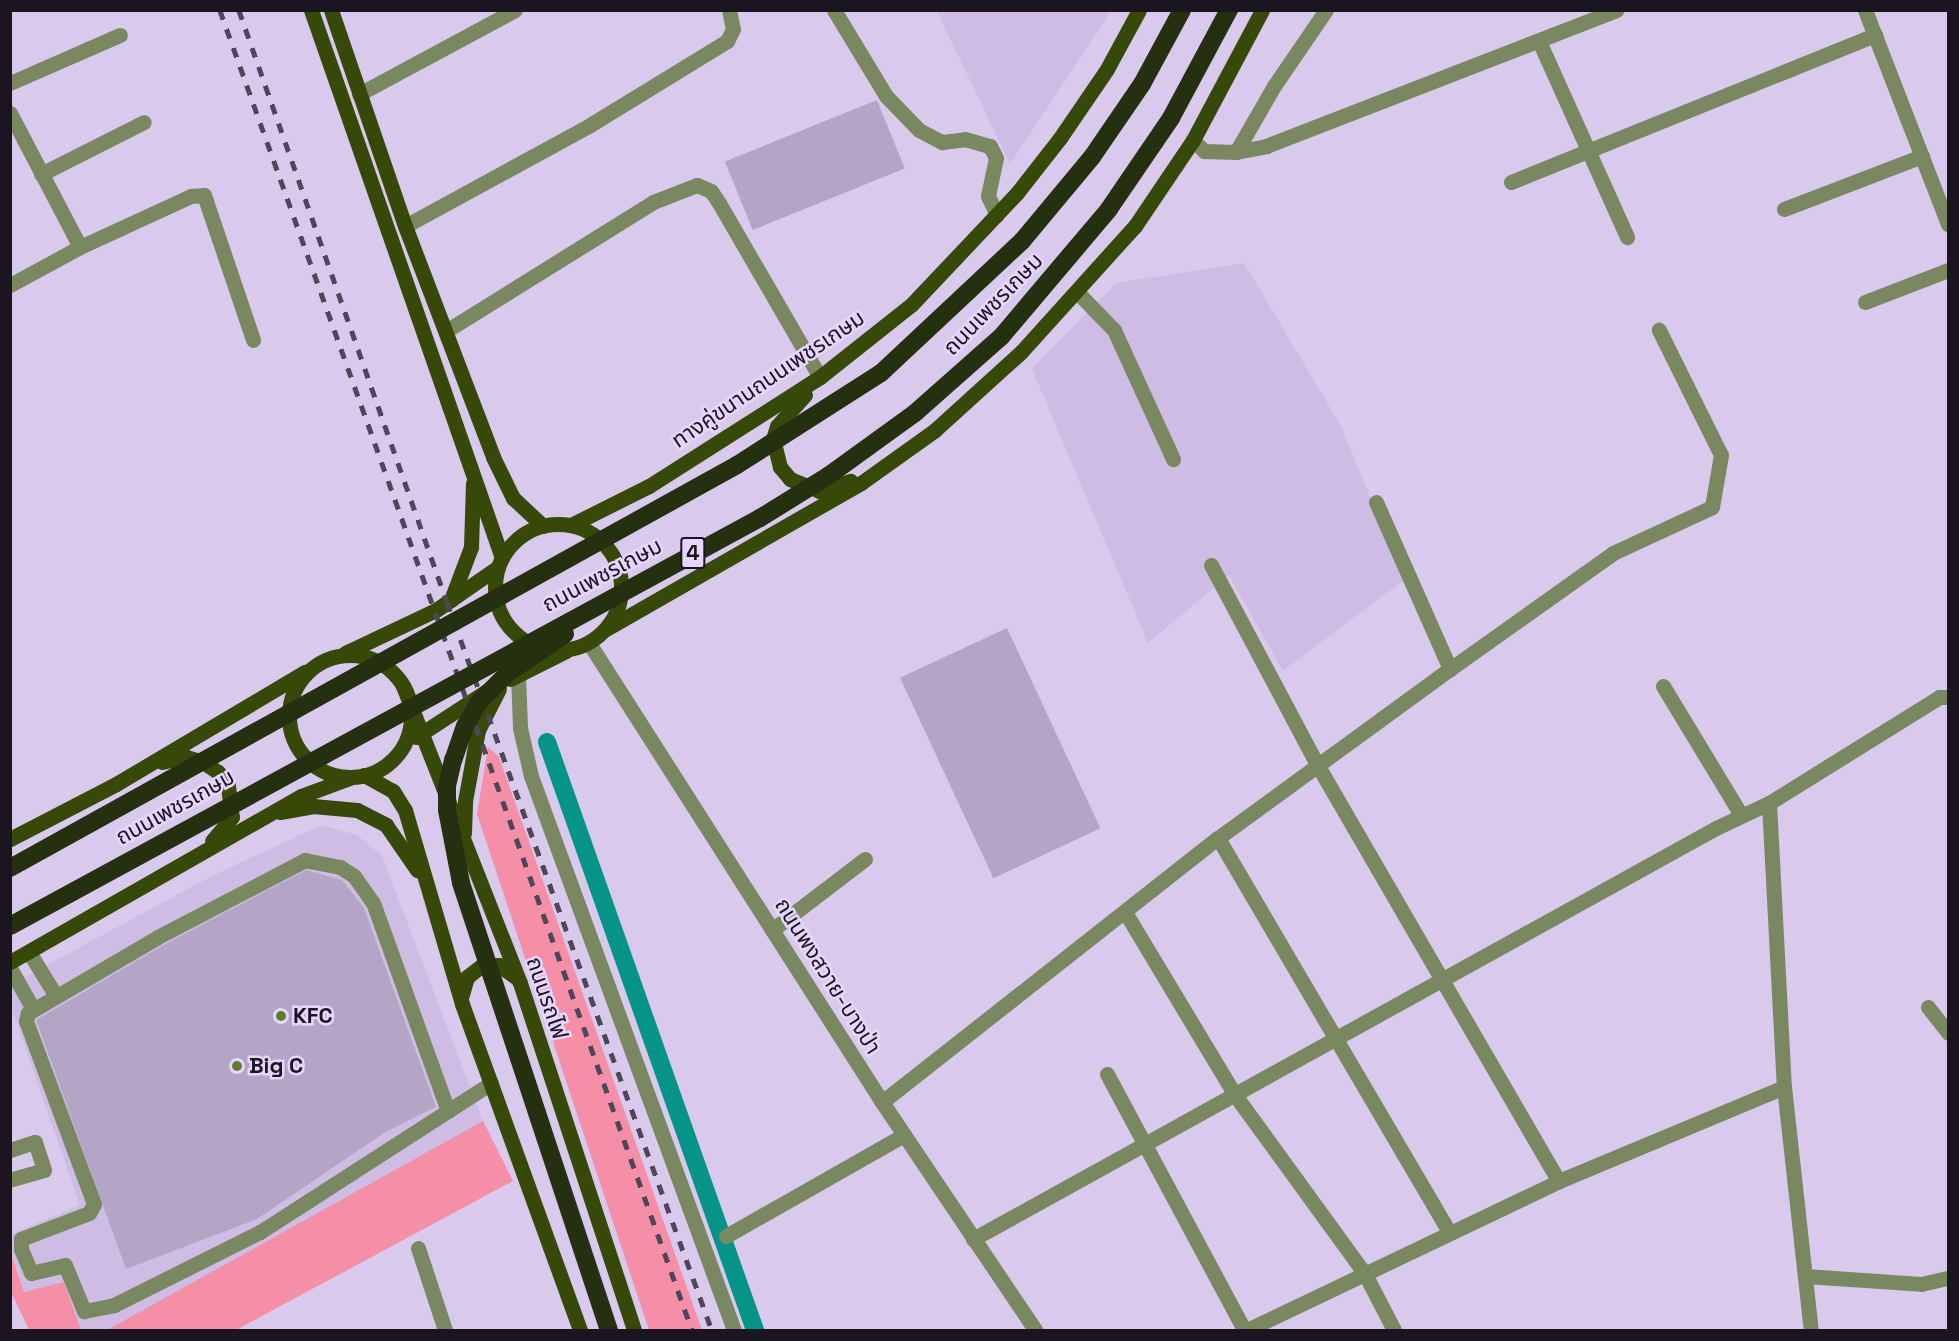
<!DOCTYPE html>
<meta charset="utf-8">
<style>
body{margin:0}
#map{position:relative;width:1959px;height:1341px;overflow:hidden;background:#d9c9ed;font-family:"Space Grotesk","Noto Sans Thai",sans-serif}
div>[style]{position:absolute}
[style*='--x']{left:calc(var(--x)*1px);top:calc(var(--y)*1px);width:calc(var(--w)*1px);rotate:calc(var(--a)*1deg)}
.built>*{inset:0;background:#cebce5}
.green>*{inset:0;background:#f48fa7}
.canal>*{height:18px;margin:-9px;padding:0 9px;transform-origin:9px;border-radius:9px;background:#069388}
.building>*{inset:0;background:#b4a5c7;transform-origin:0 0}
.minor>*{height:15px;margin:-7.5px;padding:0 7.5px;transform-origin:7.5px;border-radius:7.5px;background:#798861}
.major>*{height:15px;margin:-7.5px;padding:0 7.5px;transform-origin:7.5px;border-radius:7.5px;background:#364909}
.major>.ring{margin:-7.5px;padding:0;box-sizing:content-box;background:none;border:15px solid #364909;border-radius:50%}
.rail>*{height:4.5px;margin-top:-2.25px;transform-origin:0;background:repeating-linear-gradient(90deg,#4f4659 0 10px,transparent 0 20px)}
.highway-bridge>*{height:18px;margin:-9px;padding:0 9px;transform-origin:9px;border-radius:9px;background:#253011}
.dots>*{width:16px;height:16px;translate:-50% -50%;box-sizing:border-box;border:3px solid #e6d6fb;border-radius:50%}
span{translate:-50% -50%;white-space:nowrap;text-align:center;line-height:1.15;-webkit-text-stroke:5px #e6d6fb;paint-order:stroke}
.shield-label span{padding:2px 4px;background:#e6d6fb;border:2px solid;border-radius:4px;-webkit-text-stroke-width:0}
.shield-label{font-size:21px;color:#1b1522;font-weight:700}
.street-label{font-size:22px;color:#1b1522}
.poi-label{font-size:22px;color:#1b1522;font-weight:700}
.left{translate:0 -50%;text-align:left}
.frame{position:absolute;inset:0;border:12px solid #1b1522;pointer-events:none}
</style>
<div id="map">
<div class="built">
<i style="clip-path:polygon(937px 11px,1111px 11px,1010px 164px)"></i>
<i style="clip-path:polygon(1244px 263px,1341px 426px,1404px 580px,1283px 671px,1229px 575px,1148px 643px,1032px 369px,1116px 283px)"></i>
<i style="clip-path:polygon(321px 825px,357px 835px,382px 856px,483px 1121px,107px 1330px,81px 1330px,64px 1282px,24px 1292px,11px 1250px,11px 1234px,80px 1205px,11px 1007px,10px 985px,210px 877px)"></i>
</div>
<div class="green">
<i style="clip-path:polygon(488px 747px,499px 757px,702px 1330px,649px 1330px,477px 814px)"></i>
<i style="clip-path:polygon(483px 1121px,513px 1181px,236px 1330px,107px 1330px)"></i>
<i style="clip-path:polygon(10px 1250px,24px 1292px,64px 1282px,81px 1330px,29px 1330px,11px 1292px)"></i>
</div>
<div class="canal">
<i style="--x:547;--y:742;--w:624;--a:70.52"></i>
</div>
<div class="building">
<i style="left:877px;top:100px;width:74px;height:164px;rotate:68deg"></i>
<i style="left:1007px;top:628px;width:221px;height:118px;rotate:65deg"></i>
<i style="clip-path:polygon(306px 870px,342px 880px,364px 908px,436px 1107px,387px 1131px,257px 1219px,126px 1269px,36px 1020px,167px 943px)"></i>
</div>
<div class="minor">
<i style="--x:834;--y:10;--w:100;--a:58.8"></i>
<i style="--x:886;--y:96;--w:47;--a:45.9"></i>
<i style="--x:919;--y:130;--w:26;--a:28"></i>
<i style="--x:942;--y:142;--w:23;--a:-7"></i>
<i style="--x:965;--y:139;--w:26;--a:16"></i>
<i style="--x:990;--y:146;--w:13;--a:63"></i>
<i style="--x:996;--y:158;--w:39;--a:102"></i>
<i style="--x:988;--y:196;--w:21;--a:65"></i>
<i style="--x:1865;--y:10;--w:230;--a:68.8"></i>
<i style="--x:1539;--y:41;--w:215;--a:65.8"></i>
<i style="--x:10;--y:83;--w:120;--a:-23.6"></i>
<i style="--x:359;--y:94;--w:177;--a:-28.3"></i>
<i style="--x:10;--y:113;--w:151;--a:62.4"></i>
<i style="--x:1193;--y:140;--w:16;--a:45"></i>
<i style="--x:1204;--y:151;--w:32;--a:2"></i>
<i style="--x:1236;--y:152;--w:31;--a:-11"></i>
<i style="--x:1266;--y:146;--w:376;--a:-21.2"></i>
<i style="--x:1236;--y:152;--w:76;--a:-60.1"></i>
<i style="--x:1274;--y:86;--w:92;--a:-55.6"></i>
<i style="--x:41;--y:174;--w:115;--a:-26.8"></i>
<i style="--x:1511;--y:182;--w:393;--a:-22"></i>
<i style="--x:1784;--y:209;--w:148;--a:-21"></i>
<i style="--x:405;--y:226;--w:211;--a:-28.6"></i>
<i style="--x:590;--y:125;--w:161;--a:-31.5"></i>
<i style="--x:727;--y:41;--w:13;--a:-63"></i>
<i style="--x:733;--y:29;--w:19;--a:-102"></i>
<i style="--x:10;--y:285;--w:80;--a:-28.5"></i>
<i style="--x:80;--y:247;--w:122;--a:-24.7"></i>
<i style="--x:191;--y:196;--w:13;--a:-4"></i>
<i style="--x:204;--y:195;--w:153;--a:71.3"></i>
<i style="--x:1078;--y:293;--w:52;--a:45.8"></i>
<i style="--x:1114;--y:330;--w:142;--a:65.4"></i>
<i style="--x:1865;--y:302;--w:89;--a:-21.1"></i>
<i style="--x:446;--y:331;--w:244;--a:-31.9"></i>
<i style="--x:653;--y:202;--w:47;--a:-21.1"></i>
<i style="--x:697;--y:185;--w:15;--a:23"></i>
<i style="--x:711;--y:191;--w:14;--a:56"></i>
<i style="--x:719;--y:203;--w:201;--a:59.9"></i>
<i style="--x:1376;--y:502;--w:183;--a:66.1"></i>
<i style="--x:1211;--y:565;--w:228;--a:62"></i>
<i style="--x:1318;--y:766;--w:480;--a:59.9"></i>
<i style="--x:589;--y:643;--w:545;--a:57.45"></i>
<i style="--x:882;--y:1102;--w:275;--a:56.1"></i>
<i style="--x:518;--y:675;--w:53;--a:87.8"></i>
<i style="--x:520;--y:728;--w:49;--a:77.1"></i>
<i style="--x:531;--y:776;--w:590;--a:69.88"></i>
<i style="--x:1663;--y:686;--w:151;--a:58.8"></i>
<i style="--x:1769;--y:803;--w:284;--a:87"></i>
<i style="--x:1784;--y:1087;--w:244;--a:83.7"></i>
<i style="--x:1218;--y:838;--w:458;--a:59.6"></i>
<i style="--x:1125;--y:912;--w:214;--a:59"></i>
<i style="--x:1235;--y:1095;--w:221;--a:54"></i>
<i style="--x:1365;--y:1274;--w:63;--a:62.6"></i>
<i style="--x:772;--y:930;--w:117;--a:-37.4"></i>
<i style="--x:29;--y:952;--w:52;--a:58.5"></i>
<i style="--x:10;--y:968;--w:47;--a:60.7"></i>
<i style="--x:1928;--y:1007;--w:33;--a:52"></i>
<i style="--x:1107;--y:1074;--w:290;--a:61.8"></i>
<i style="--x:882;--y:1102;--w:427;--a:-38.2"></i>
<i style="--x:1218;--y:838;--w:287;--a:-36.1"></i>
<i style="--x:1450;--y:669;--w:200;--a:-35.4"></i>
<i style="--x:1613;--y:553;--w:109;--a:-24.9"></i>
<i style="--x:1712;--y:507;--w:53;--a:-80.2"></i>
<i style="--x:1721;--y:455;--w:140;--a:-116.4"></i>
<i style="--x:448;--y:1111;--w:221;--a:-109.8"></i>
<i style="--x:373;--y:903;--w:33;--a:-125"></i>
<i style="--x:354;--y:876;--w:17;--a:-147"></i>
<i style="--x:340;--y:867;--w:36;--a:-169"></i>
<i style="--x:305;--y:860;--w:166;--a:152.4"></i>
<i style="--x:158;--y:937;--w:151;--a:149.7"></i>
<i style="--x:28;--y:1013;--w:8;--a:104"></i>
<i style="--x:26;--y:1021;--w:195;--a:69.6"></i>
<i style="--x:94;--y:1204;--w:10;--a:119"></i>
<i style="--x:89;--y:1213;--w:73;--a:159.1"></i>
<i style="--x:21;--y:1239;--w:10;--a:90"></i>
<i style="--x:21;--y:1249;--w:26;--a:67"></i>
<i style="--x:31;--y:1273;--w:35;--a:-13"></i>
<i style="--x:65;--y:1265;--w:50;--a:67.6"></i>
<i style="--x:84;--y:1311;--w:31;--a:-11"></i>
<i style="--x:114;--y:1305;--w:163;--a:-26.6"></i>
<i style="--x:260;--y:1232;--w:275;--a:-32.8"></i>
<i style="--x:10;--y:1150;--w:26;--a:-18"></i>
<i style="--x:35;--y:1142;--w:29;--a:72"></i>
<i style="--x:44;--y:1170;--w:35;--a:164"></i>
<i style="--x:726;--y:1236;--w:205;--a:-29.6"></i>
<i style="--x:973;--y:1239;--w:849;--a:-28.95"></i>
<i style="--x:1716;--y:828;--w:59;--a:-25.3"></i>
<i style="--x:1769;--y:803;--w:200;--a:-31.9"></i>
<i style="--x:1939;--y:697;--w:9;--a:0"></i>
<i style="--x:418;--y:1248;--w:86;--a:71.8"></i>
<i style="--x:1805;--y:1276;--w:116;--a:3.9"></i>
<i style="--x:1921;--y:1284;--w:28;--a:-13"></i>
<i style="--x:1247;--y:1330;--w:346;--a:-25.5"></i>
<i style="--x:1559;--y:1181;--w:244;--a:-22.7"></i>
</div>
<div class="major">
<i style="--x:311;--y:10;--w:580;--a:70.78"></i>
<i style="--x:331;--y:10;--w:228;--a:71.1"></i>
<i style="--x:405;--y:226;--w:247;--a:69.1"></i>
<i style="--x:493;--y:457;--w:46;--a:64"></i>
<i style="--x:513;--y:498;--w:41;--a:43"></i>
<i style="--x:805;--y:395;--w:42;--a:132.1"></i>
<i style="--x:777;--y:426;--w:14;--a:107"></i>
<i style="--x:773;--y:439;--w:29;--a:76"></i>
<i style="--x:780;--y:467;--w:16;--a:50"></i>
<i style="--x:790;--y:479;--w:31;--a:22"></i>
<i style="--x:819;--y:491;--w:33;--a:-18"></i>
<i class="ring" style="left:495px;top:524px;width:111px;height:111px"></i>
<i style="--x:571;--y:525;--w:87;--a:-26.6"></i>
<i style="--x:649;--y:486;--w:203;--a:-32.5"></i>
<i style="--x:820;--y:377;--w:117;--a:-38.4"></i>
<i style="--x:912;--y:304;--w:153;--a:-46.6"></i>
<i style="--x:1017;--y:193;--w:70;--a:-52"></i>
<i style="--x:1060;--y:138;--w:83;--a:-55.7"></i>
<i style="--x:1107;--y:69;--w:67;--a:-61.5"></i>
<i style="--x:451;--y:600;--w:57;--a:-69.3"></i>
<i style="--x:471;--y:547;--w:64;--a:-88.2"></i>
<i style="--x:606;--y:629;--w:294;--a:-29.8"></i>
<i style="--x:861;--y:483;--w:91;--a:-35.6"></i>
<i style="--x:935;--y:430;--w:116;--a:-42.2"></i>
<i style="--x:1021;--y:352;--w:170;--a:-47.9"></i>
<i style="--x:1135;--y:226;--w:104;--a:-56"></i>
<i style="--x:1193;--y:140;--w:147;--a:-62"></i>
<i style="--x:345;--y:653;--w:101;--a:-25.3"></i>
<i style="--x:436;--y:610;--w:75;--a:-34.7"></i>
<i class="ring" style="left:289px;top:655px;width:107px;height:107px"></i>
<i style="--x:510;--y:679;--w:63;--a:-26.6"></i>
<i style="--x:403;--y:686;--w:319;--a:68.5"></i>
<i style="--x:520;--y:983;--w:365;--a:71.8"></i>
<i style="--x:416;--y:737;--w:86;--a:-33.1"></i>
<i style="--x:162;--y:762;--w:25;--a:-12"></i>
<i style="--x:186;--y:757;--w:18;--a:16"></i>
<i style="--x:203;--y:762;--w:18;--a:34"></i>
<i style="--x:218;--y:772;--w:17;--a:54"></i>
<i style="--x:228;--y:786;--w:31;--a:83"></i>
<i style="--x:232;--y:817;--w:31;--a:130"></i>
<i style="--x:364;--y:775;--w:33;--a:29"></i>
<i style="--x:393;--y:791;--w:22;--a:58"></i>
<i style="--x:405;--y:810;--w:202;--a:73.6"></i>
<i style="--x:462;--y:1004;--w:347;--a:70.1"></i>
<i style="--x:280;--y:812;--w:34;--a:-10"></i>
<i style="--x:313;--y:806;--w:44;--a:5.2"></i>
<i style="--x:357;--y:810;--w:33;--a:27"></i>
<i style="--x:386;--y:825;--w:55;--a:55.4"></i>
<i style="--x:464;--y:833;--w:32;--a:-88"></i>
<i style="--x:465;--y:801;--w:72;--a:-79.6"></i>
<i style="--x:478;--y:730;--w:46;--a:-62.9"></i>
<i style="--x:10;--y:839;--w:119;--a:-27.4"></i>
<i style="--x:116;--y:784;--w:220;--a:-30.7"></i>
<i style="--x:10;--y:962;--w:335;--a:-29.7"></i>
<i style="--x:301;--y:796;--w:54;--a:-20.4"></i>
<i style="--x:461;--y:998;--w:22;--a:-74"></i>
<i style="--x:467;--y:977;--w:18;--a:-38"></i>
<i style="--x:481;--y:966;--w:18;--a:-3"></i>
<i style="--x:499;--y:965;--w:22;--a:36"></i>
</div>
<div class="rail">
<i style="--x:220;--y:10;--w:1402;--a:70.32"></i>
<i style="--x:239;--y:10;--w:627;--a:70.64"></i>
<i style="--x:447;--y:602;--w:775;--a:70"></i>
</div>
<div class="highway-bridge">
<i style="--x:565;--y:634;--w:68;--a:145.8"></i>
<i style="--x:509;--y:672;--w:42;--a:135"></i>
<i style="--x:479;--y:702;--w:28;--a:120"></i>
<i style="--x:465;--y:726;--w:36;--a:109"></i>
<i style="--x:453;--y:760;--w:27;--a:103"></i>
<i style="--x:447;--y:786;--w:24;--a:90"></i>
<i style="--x:447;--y:810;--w:74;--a:79.1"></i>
<i style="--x:461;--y:883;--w:471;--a:71.7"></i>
<i style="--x:10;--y:868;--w:831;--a:-29"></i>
<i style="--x:737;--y:465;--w:171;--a:-32.6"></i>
<i style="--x:881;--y:373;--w:193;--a:-43.1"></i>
<i style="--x:1022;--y:241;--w:109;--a:-50.2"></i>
<i style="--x:1092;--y:157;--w:88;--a:-55.6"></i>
<i style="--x:1142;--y:84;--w:84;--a:-61.6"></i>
<i style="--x:10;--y:926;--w:854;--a:-28.55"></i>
<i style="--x:760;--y:518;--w:80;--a:-31.7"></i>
<i style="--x:828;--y:476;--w:107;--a:-35.9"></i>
<i style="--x:915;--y:413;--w:115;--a:-41.5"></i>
<i style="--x:1001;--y:337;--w:167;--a:-49.8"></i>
<i style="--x:1109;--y:209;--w:110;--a:-55.7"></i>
<i style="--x:1171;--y:118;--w:123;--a:-61.8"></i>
</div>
<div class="dots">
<i style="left:281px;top:1016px;background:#627c2f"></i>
<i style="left:237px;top:1066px;background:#627c2f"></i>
</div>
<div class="shield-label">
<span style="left:693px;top:553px">4</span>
</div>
<div class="street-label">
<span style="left:993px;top:304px;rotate:-46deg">ถนนเพชรเกษม</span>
<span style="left:768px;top:379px;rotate:-34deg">ทางคู่ขนานถนนเพชรเกษม</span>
<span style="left:602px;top:575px;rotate:-28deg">ถนนเพชรเกษม</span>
<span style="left:175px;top:807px;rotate:-29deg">ถนนเพชรเกษม</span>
<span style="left:828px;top:976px;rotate:58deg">ถนนพงสวาย-บางป่า</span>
<span style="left:547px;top:998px;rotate:71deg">ถนนรถไฟ</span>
</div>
<div class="poi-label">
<span class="left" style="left:293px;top:1016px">KFC</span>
<span class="left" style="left:249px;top:1066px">Big C</span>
</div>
<div class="frame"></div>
</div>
